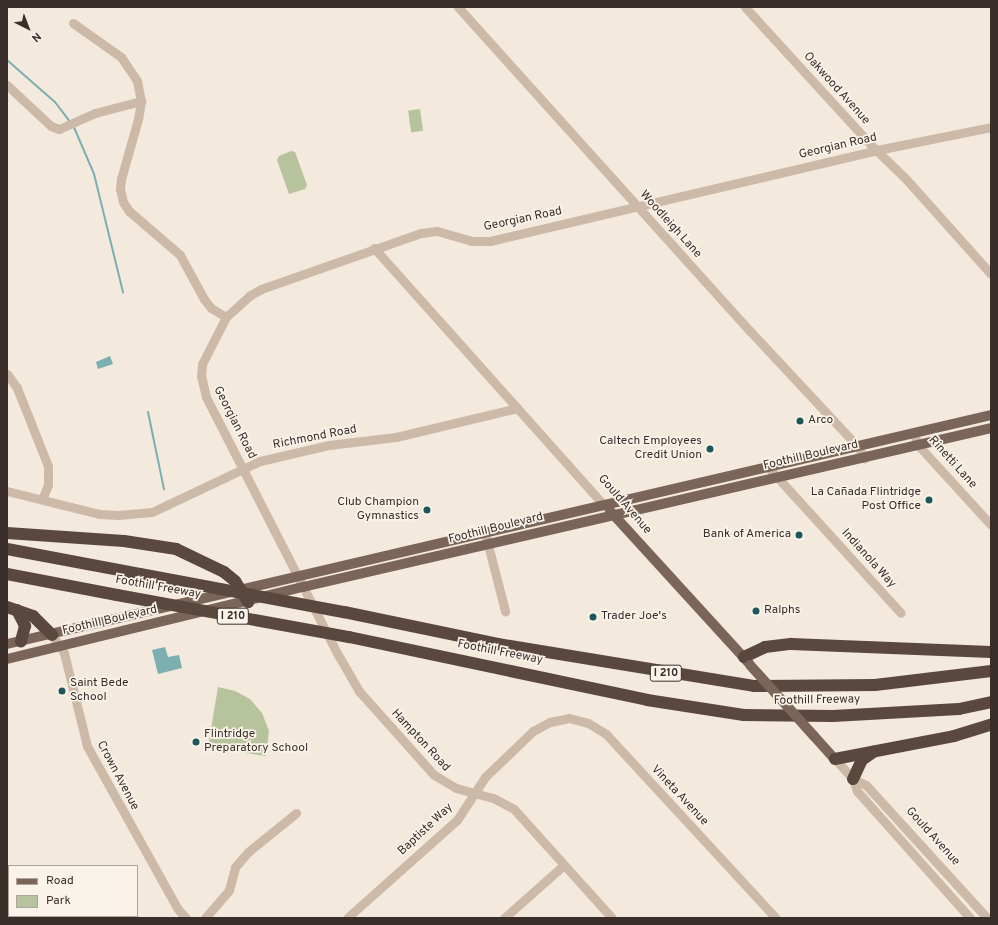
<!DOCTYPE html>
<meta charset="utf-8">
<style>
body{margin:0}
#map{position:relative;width:998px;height:925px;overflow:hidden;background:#f3e9dd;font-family:Overpass,sans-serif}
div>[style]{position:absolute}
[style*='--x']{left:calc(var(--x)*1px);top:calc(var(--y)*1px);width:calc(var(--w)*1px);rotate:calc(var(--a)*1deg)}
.green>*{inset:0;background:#b6c39c;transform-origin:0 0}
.water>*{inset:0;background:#7bafb1}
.stream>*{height:2px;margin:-1px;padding:0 1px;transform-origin:1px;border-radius:1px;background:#7bafb1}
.minor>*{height:9px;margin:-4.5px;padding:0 4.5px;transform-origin:4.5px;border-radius:4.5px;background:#ccb9a8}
.major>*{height:10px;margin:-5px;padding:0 5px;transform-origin:5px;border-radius:5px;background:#7b6559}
.highway>*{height:12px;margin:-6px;padding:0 6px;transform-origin:6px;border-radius:6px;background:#5a483f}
.major-bridge>*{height:10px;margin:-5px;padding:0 5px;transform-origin:5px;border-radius:5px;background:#7b6559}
.highway-bridge>*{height:12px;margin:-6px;padding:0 6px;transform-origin:6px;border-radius:6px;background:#5a483f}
.dots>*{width:11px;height:11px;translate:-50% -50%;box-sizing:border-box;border:2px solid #faf3ea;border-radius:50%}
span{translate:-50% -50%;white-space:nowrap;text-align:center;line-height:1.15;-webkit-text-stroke:3.5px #faf3ea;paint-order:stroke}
.shield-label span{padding:1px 3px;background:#faf3ea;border:1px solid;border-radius:3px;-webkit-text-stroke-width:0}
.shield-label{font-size:11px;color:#392e29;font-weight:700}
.street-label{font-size:12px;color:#392e29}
.poi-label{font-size:12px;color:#392e29}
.left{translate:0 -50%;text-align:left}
.right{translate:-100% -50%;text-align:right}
.frame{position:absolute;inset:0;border:8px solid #392e29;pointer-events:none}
.legend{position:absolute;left:8px;top:865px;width:130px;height:52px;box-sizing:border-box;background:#faf3ea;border:1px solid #ada49d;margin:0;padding:5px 7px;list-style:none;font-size:12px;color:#392e29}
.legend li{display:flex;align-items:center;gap:8px;height:20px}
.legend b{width:20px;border:1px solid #ada49d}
.north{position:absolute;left:8px;top:8px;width:40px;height:40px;-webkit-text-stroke:3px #faf3ea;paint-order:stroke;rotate:138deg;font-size:11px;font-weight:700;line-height:16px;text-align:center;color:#392e29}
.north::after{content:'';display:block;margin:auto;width:14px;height:18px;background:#392e29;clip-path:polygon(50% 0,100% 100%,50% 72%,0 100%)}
</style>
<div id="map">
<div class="green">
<i style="left:420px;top:109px;width:22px;height:12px;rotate:82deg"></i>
<i style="clip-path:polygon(291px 151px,295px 152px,307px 185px,305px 189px,289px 194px,277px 160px,279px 156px)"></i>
<i style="clip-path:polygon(218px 687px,235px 691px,250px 699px,262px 713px,269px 731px,266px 756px,208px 747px)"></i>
</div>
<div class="water">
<i style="clip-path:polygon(110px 356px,113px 364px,98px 369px,96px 362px)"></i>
<i style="clip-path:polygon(165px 647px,168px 657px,179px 655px,182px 668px,158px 674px,152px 650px)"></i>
</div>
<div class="stream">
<i style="--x:7;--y:60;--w:64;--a:41.2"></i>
<i style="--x:55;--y:102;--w:25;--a:53"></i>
<i style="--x:73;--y:125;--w:53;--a:66.8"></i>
<i style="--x:94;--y:174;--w:122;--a:76.2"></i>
<i style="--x:148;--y:412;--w:79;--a:78.3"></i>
</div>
<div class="minor">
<i style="--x:458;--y:7;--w:436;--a:48"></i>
<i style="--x:750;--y:331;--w:158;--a:47"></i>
<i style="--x:858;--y:447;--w:13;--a:61"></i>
<i style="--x:745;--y:7;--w:188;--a:47.6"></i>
<i style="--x:872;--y:146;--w:47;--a:44.1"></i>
<i style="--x:906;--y:179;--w:127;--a:48.2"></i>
<i style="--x:73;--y:23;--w:59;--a:35.3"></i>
<i style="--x:121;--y:57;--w:29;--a:56"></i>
<i style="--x:137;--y:81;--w:20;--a:79"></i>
<i style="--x:141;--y:101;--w:18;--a:99"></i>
<i style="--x:138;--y:119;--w:62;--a:105.8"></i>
<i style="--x:121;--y:179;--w:10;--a:96"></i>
<i style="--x:120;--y:189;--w:13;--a:77"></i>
<i style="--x:123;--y:202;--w:11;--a:56"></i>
<i style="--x:129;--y:211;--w:67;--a:40.8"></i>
<i style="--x:180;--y:255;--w:50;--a:61.4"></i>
<i style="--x:204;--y:299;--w:11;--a:52"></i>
<i style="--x:211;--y:308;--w:17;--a:31"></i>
<i style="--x:7;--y:85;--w:60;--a:43"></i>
<i style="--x:51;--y:126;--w:9;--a:21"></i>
<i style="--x:59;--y:129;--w:39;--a:-24"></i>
<i style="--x:95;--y:113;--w:48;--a:-14.6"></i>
<i style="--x:374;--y:248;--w:346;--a:48.2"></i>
<i style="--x:7;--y:374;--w:17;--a:54"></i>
<i style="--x:17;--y:388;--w:84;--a:68.3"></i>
<i style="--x:48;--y:466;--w:19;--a:90"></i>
<i style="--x:48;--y:485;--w:15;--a:113"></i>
<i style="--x:914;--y:434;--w:12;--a:70"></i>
<i style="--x:918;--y:445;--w:108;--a:47.6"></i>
<i style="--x:768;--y:467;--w:197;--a:47.7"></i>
<i style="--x:7;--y:491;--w:95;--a:14"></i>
<i style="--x:99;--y:514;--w:19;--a:3"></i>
<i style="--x:118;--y:515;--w:34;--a:-5"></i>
<i style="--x:152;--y:512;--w:119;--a:-25.3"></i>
<i style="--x:260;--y:461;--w:71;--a:-13.1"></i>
<i style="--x:329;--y:445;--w:67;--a:-6.8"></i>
<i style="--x:396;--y:437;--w:125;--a:-13.4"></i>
<i style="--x:485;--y:533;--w:81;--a:75.6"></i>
<i style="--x:52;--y:635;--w:22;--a:56"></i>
<i style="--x:64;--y:653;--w:96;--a:76.1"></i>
<i style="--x:87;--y:746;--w:185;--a:60.9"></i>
<i style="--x:177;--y:908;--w:13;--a:48"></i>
<i style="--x:835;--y:759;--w:27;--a:48"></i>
<i style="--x:853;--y:779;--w:13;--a:72"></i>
<i style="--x:857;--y:791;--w:170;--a:48.3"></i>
<i style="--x:853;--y:779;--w:14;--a:25"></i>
<i style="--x:866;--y:785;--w:180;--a:47.7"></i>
<i style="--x:205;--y:918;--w:37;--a:-49"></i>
<i style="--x:229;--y:890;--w:24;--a:-75"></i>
<i style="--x:235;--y:867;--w:20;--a:-49"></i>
<i style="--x:248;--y:852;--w:62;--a:-39.1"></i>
<i style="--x:347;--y:918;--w:147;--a:-41.7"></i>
<i style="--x:457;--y:820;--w:51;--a:-56.9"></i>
<i style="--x:485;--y:777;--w:66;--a:-43.8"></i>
<i style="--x:533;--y:731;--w:19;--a:-28"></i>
<i style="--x:550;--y:722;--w:19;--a:-12"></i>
<i style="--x:569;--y:718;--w:20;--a:15"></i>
<i style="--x:588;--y:723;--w:21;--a:31"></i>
<i style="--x:606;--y:734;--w:251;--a:47.3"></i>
<i style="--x:504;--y:918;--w:80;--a:-41.5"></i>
<i style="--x:612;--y:918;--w:147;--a:-132"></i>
<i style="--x:514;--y:809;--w:24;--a:-152"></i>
<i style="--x:493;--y:798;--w:38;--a:-165"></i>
<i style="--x:456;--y:788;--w:26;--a:-149"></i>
<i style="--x:434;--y:775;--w:113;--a:-131.8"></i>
<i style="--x:359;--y:691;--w:39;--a:-120"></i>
<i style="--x:339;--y:657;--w:292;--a:-117.1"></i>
<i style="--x:206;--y:397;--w:22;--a:-103"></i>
<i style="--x:201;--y:376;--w:12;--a:-85"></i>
<i style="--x:202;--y:364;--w:53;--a:-62.9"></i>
<i style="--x:226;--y:317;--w:31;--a:-42"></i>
<i style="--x:249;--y:296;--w:14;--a:-30"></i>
<i style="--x:261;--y:289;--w:170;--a:-19.3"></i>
<i style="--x:421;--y:233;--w:16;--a:-7"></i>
<i style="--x:437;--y:231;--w:36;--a:16"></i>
<i style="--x:472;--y:241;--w:18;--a:0"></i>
<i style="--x:490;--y:241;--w:398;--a:-13.2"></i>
<i style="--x:877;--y:150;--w:116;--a:-11.4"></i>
</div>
<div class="major">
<i style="--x:610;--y:511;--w:206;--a:47.6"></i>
<i style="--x:7;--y:644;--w:1010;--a:-13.1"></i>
<i style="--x:7;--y:659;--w:305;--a:-13.7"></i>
<i style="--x:303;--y:587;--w:706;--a:-13.01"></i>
<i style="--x:814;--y:736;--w:31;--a:48"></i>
</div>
<div class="highway">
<i style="--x:7;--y:533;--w:117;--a:3.9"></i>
<i style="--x:124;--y:541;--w:53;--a:8.7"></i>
<i style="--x:176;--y:549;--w:53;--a:25.6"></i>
<i style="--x:224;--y:572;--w:14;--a:39"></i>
<i style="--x:235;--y:581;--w:25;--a:58"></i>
<i style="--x:7;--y:549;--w:135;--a:10.6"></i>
<i style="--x:7;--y:574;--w:112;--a:10.8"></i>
<i style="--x:7;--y:607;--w:28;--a:19"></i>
<i style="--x:33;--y:616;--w:27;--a:45"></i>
<i style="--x:17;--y:610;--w:18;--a:63"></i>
<i style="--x:25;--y:626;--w:16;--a:105"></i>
<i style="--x:344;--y:612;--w:157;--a:11.7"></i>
<i style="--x:498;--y:644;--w:259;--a:9.3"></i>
<i style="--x:754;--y:686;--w:121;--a:-0.5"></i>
<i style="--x:875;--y:685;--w:117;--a:-6.9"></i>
<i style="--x:349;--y:637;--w:305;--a:11.9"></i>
<i style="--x:647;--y:700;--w:98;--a:8.8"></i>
<i style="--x:744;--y:715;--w:89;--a:0.6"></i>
<i style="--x:833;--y:716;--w:126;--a:-3.2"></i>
<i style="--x:959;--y:709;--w:33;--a:-12"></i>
<i style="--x:744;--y:657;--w:23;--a:-25"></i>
<i style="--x:765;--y:647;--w:26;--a:-7"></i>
<i style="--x:791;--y:644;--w:200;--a:2.3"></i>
<i style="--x:835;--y:759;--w:121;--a:-10.9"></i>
<i style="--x:954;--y:736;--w:39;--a:-17"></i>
<i style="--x:853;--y:779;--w:21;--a:-65"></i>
<i style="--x:862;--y:760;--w:14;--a:-36"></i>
</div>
<div class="major-bridge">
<i style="--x:750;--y:665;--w:96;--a:48"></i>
</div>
<div class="highway-bridge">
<i style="--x:140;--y:574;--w:208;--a:10.6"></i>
<i style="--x:117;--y:595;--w:236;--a:10.3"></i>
</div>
<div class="dots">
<i style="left:800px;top:421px;background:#1c575c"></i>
<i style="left:710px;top:449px;background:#1c575c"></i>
<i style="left:929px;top:500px;background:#1c575c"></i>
<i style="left:427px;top:510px;background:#1c575c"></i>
<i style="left:799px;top:535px;background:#1c575c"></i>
<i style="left:756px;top:611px;background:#1c575c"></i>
<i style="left:593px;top:617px;background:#1c575c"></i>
<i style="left:62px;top:691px;background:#1c575c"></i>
<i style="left:196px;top:742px;background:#1c575c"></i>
</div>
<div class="shield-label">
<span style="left:233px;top:616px">I 210</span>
<span style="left:666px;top:673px">I 210</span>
</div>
<div class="street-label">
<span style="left:836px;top:89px;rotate:48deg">Oakwood Avenue</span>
<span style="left:838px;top:147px;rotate:-13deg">Georgian Road</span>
<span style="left:523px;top:220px;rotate:-12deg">Georgian Road</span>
<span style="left:670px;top:225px;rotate:48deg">Woodleigh Lane</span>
<span style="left:234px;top:423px;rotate:63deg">Georgian Road</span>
<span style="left:315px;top:438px;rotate:-11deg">Richmond Road</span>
<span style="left:811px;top:456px;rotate:-13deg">Foothill Boulevard</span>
<span style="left:952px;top:463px;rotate:48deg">Rinetti Lane</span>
<span style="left:624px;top:505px;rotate:49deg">Gould Avenue</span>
<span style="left:496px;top:529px;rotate:-14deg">Foothill Boulevard</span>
<span style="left:868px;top:559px;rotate:48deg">Indianola Way</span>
<span style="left:158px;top:588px;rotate:10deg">Foothill Freeway</span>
<span style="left:110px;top:621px;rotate:-13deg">Foothill Boulevard</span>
<span style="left:500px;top:653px;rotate:11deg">Foothill Freeway</span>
<span style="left:817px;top:701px;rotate:-1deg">Foothill Freeway</span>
<span style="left:420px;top:741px;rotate:47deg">Hampton Road</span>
<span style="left:117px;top:776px;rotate:62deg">Crown Avenue</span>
<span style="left:679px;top:796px;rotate:47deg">Vineta Avenue</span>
<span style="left:426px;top:830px;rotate:-43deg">Baptiste Way</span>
<span style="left:932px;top:837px;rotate:48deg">Gould Avenue</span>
</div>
<div class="poi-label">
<span class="left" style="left:808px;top:421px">Arco</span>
<span class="right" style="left:702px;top:449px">Caltech Employees<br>Credit Union</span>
<span class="right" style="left:921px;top:500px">La Cañada Flintridge<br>Post Office</span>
<span class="right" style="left:419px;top:510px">Club Champion<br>Gymnastics</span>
<span class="right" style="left:791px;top:535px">Bank of America</span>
<span class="left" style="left:764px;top:611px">Ralphs</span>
<span class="left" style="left:601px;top:617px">Trader Joe's</span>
<span class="left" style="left:70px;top:691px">Saint Bede<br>School</span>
<span class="left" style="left:204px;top:742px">Flintridge<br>Preparatory School</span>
</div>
<div class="frame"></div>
<ul class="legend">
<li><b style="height:5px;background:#7b6559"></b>Road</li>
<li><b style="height:11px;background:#b6c39c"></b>Park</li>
</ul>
<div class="north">N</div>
</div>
